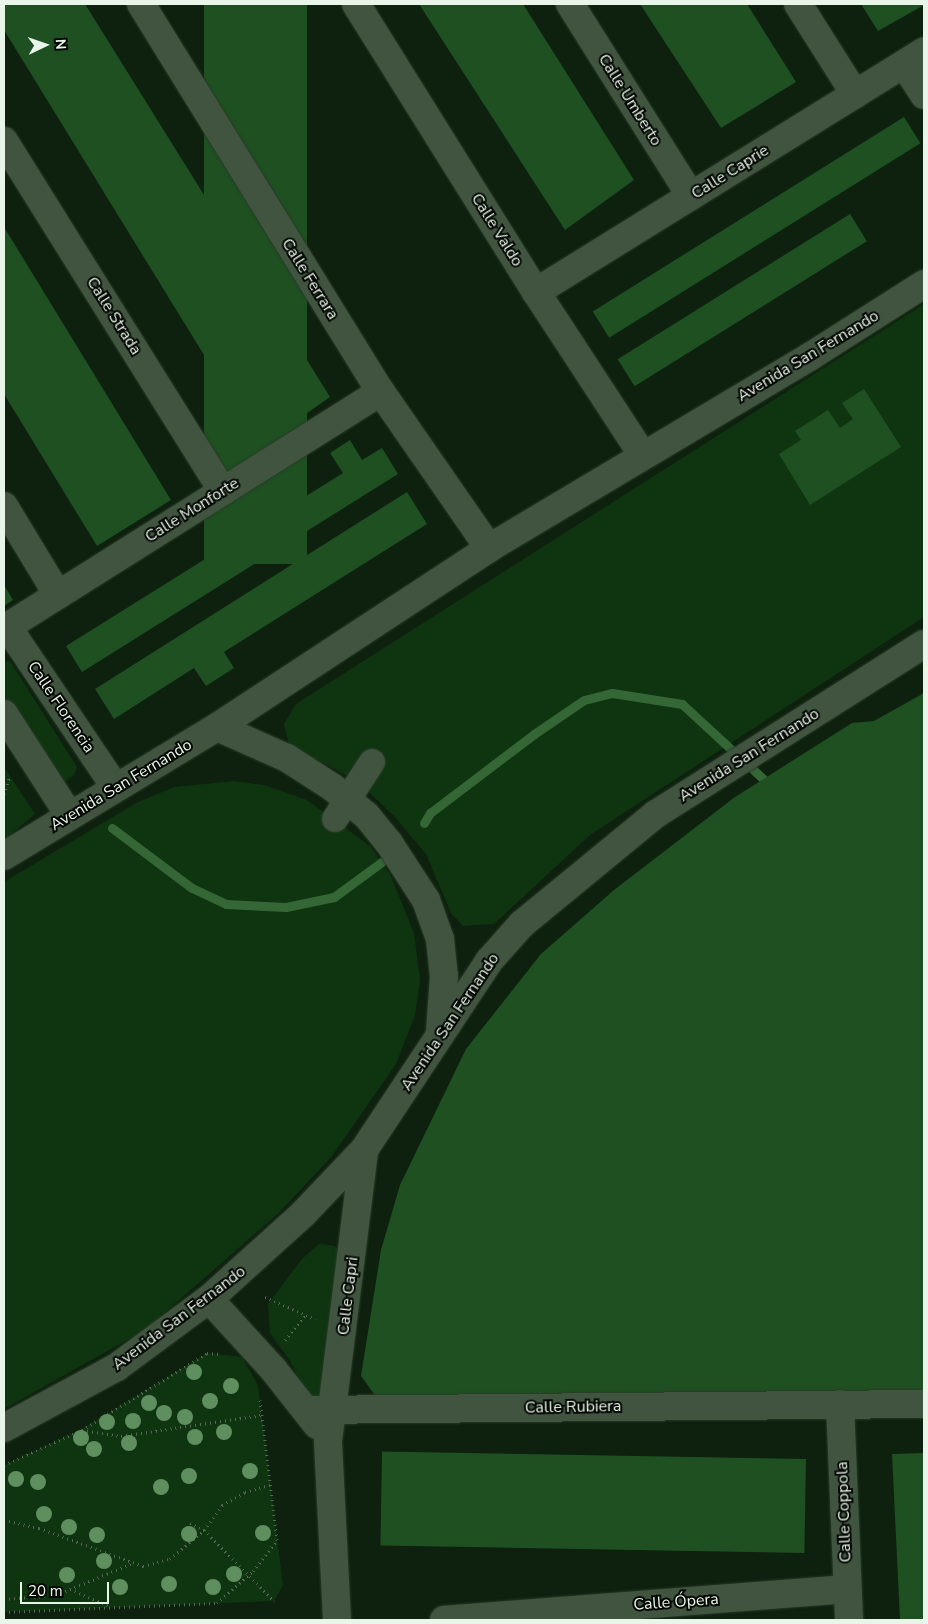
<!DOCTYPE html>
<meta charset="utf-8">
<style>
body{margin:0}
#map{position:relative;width:928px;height:1624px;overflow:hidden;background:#0e200e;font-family:"Nunito Sans",sans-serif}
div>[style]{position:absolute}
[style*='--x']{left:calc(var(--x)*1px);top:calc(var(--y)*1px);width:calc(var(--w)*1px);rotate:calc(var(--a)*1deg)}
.green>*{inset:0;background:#0e3510}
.stream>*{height:9px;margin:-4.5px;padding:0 4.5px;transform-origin:4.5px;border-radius:4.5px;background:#356636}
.building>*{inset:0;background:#1f5021;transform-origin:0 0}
.path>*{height:3px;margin-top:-1.5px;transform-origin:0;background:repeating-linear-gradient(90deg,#576757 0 1px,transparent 0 5px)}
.roads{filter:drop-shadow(0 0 1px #283a28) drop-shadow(0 0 1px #283a28)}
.pedestrian>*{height:26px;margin:-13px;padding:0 13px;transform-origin:13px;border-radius:13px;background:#40543f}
.minor>*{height:28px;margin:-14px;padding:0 14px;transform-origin:14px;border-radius:14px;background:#40543f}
.tertiary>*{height:28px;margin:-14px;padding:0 14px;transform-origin:14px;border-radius:14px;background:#40543f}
.trees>*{width:16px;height:16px;margin:-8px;border-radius:50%;background:#5f8f5e}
span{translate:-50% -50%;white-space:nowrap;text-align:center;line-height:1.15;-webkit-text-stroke:4px #030803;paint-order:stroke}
.street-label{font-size:16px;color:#e9f5e9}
.frame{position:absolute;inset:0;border:5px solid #e9f5e9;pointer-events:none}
.north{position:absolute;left:20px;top:20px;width:50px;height:50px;-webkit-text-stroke:4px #030803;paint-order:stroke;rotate:87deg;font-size:14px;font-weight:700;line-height:20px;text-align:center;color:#e9f5e9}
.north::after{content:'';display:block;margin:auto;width:18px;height:22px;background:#e9f5e9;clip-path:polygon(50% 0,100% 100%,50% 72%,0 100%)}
.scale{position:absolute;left:20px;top:1582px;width:89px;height:22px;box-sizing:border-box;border:2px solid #e9f5e9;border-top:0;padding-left:6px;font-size:15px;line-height:18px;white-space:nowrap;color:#e9f5e9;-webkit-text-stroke:4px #030803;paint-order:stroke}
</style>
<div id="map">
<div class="green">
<i style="clip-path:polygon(924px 304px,924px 617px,590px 835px,494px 924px,463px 926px,451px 913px,426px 854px,394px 816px,357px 781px,289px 745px,284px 724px,296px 704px)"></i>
<i style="clip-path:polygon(10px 661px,77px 767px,74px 775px,62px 783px,52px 776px,4px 698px,4px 662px)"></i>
<i style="clip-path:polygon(4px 767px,35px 814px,4px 840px)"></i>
<i style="clip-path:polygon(234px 781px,264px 785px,307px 800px,370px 846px,390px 874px,414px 933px,420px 980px,415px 1015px,396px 1064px,332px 1156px,279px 1213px,145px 1330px,4px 1409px,4px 882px,136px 803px,174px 787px)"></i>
<i style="clip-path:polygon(319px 1244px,335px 1246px,344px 1259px,328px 1395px,308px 1398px,290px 1361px,270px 1333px,268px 1304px,302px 1259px)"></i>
<i style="clip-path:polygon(207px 1353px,242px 1357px,258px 1385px,283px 1585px,274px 1601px,4px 1612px,4px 1465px,82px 1429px)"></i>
</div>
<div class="stream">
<i style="--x:424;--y:823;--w:12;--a:-59"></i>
<i style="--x:430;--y:813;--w:131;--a:-37.2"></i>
<i style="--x:534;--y:734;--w:60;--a:-34.2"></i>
<i style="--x:584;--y:700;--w:29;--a:-14"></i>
<i style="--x:612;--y:693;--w:71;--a:8.9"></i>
<i style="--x:682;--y:704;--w:122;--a:42.7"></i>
<i style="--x:112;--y:828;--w:100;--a:36.9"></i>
<i style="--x:192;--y:888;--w:38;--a:25"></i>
<i style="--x:226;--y:904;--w:60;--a:2.9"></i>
<i style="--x:286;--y:907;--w:49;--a:-11.8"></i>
<i style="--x:334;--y:897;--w:61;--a:-36.3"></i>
</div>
<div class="building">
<i style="clip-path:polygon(4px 4px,85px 4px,330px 397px,260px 446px,4px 30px)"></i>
<i style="left:204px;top:4px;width:103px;height:560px"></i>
<i style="clip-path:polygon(419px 4px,523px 4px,634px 180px,565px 230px)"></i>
<i style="clip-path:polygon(640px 4px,747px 4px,796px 82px,721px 128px)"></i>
<i style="clip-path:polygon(861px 4px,924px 4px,924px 5px,878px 31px)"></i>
<i style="left:904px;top:117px;width:31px;height:367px;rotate:58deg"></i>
<i style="left:850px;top:214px;width:32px;height:274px;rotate:58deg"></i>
<i style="clip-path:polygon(4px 227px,171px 500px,97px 546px,4px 394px)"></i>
<i style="clip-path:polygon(864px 389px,901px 447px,810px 505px,779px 454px,801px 440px,795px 431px,828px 410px,840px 428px,853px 419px,842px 403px)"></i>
<i style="clip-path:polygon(350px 440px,362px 460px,382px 448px,398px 474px,82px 672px,66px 646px,343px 473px,330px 453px)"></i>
<i style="clip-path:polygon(407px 492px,427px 524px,224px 652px,234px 668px,206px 686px,194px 668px,114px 719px,95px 689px)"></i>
<i style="clip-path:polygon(4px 585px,13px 600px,4px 606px)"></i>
<i style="clip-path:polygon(924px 693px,924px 1391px,468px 1400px,377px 1398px,361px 1376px,381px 1250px,400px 1185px,466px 1049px,541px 954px,614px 890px,735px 797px,852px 723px,874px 721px)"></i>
<i style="clip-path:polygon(924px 1453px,924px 1620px,900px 1620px,892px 1454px)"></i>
<i style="left:806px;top:1459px;width:94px;height:424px;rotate:91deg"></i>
</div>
<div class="path">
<i style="--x:4;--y:794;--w:19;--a:-72"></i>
<i style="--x:265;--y:1297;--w:55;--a:23.7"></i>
<i style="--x:285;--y:1340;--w:33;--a:-51"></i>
<i style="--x:82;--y:1430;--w:39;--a:9"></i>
<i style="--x:121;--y:1436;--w:143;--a:-8.5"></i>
<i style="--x:4;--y:1465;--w:85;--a:-24.2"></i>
<i style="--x:82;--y:1430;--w:147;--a:-31.6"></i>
<i style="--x:207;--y:1353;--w:14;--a:4"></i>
<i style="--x:4;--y:1520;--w:36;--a:13"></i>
<i style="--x:39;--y:1528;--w:111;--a:20.1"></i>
<i style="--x:143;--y:1566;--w:28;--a:-15"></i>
<i style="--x:170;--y:1559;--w:45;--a:-40.5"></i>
<i style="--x:204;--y:1530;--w:31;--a:-54"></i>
<i style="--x:222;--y:1505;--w:26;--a:-29"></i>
<i style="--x:245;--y:1492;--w:26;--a:-16"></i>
<i style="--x:190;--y:1523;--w:16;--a:27"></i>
<i style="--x:204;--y:1530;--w:100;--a:45.4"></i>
<i style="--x:70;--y:1589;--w:43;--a:23.6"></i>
<i style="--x:4;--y:1599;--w:52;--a:-4.4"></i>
<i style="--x:56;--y:1595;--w:83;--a:-22.6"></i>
<i style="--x:4;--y:1612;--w:213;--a:-2.4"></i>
<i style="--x:217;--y:1603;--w:48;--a:-41.6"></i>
<i style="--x:253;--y:1571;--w:39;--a:-52"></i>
<i style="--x:277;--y:1540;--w:141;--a:-96.9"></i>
</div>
<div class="roads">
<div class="pedestrian">
<i style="--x:335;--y:819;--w:68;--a:-57"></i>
</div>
<div class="minor">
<i style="--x:141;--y:4;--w:456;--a:58.3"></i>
<i style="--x:381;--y:392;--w:190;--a:55.3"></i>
<i style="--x:356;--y:4;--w:340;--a:58"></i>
<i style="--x:536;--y:292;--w:194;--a:56.8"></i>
<i style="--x:570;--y:4;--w:227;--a:57.8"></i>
<i style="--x:798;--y:4;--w:107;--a:57.7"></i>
<i style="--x:904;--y:64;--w:37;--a:57"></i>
<i style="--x:4;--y:141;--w:413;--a:58"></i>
<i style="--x:536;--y:292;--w:457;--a:-31.8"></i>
<i style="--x:4;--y:506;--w:104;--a:58.8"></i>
<i style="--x:7;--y:626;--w:194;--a:56.1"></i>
<i style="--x:4;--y:629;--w:445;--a:-32.2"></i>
<i style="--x:4;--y:714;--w:120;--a:57.2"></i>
<i style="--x:209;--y:1299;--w:95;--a:47.6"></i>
<i style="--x:273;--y:1369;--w:71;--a:51.8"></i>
<i style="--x:840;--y:1404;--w:216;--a:87.6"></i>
<i style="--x:307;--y:1410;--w:617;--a:-0.56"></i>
<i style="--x:337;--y:1620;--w:179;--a:-92.9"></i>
<i style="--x:328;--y:1441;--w:293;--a:-82.9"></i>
<i style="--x:444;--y:1620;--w:404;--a:-4.4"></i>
</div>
<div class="tertiary">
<i style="--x:217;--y:727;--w:77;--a:23.9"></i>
<i style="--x:287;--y:758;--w:54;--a:32.8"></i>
<i style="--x:332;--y:787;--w:45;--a:39.6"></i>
<i style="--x:367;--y:816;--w:35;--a:51"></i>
<i style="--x:389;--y:843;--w:68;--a:57"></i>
<i style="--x:426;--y:900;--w:41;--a:70.3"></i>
<i style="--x:440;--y:939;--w:37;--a:84"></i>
<i style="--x:444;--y:976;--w:56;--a:94.1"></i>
<i style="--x:4;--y:856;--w:249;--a:-31.2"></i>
<i style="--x:217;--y:727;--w:326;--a:-33.3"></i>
<i style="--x:489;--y:548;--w:375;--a:-30.8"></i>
<i style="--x:811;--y:356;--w:134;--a:-32.5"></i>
<i style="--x:4;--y:1428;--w:128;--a:-28.4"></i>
<i style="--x:117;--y:1367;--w:114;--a:-36.5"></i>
<i style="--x:209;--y:1299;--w:127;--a:-42.1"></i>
<i style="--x:303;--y:1214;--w:88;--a:-46.4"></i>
<i style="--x:364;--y:1150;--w:227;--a:-56.5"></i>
<i style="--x:489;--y:961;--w:50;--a:-48.3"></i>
<i style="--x:522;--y:924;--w:173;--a:-39.4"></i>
<i style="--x:656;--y:814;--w:317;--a:-32.4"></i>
</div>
</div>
<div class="trees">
<i style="left:194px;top:1372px"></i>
<i style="left:231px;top:1386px"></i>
<i style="left:210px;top:1401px"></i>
<i style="left:149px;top:1403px"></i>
<i style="left:164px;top:1413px"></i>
<i style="left:185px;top:1417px"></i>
<i style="left:133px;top:1421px"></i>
<i style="left:107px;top:1422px"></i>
<i style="left:224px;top:1432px"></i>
<i style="left:195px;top:1437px"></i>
<i style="left:81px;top:1438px"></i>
<i style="left:129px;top:1443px"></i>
<i style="left:94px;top:1449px"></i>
<i style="left:250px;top:1471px"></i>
<i style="left:189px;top:1476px"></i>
<i style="left:16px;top:1479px"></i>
<i style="left:38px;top:1482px"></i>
<i style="left:161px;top:1487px"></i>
<i style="left:44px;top:1514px"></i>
<i style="left:69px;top:1527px"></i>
<i style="left:263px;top:1533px"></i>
<i style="left:189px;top:1534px"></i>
<i style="left:97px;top:1535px"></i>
<i style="left:104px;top:1561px"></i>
<i style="left:234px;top:1574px"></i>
<i style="left:67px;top:1575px"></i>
<i style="left:169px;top:1584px"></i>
<i style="left:120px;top:1587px"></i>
<i style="left:213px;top:1587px"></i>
</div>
<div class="street-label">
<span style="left:630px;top:100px;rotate:58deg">Calle Umberto</span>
<span style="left:730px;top:172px;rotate:-32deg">Calle Caprie</span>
<span style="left:497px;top:230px;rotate:58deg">Calle Valdo</span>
<span style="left:310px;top:279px;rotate:58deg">Calle Ferrara</span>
<span style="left:114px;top:316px;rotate:58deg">Calle Strada</span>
<span style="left:808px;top:356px;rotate:-31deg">Avenida San Fernando</span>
<span style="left:192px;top:510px;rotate:-32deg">Calle Monforte</span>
<span style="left:61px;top:707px;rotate:56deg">Calle Florencia</span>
<span style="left:749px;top:755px;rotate:-32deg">Avenida San Fernando</span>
<span style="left:121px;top:785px;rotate:-31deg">Avenida San Fernando</span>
<span style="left:450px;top:1022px;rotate:-56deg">Avenida San Fernando</span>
<span style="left:348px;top:1296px;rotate:-83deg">Calle Capri</span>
<span style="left:179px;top:1318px;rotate:-37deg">Avenida San Fernando</span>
<span style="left:573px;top:1407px;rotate:-1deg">Calle Rubiera</span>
<span style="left:844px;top:1512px;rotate:-92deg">Calle Coppola</span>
<span style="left:676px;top:1602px;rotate:-4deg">Calle Ópera</span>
</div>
<div class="frame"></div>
<div class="north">N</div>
<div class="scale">20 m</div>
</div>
